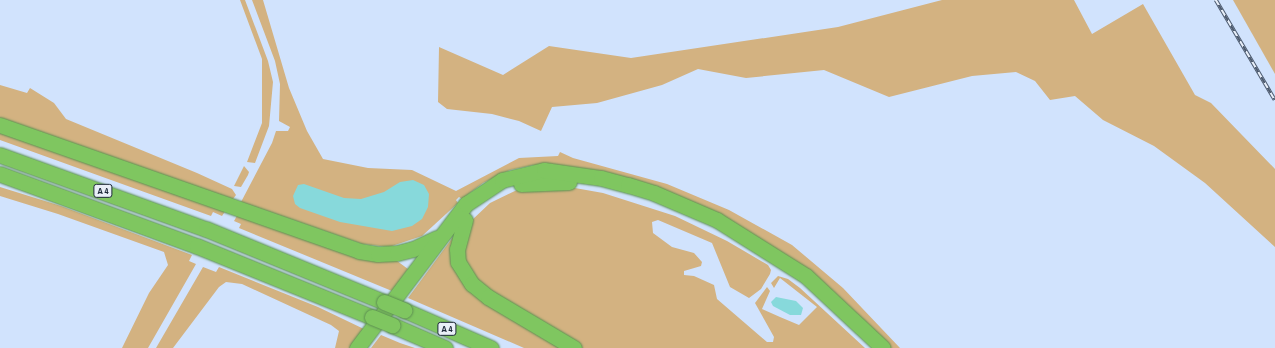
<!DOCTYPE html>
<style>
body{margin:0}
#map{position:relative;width:1275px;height:348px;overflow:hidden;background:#d1e3fd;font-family:"Archivo Narrow",sans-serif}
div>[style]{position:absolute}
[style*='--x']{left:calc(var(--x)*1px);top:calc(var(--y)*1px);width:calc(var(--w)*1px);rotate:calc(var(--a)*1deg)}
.green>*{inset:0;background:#d3b281}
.water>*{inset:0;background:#87d9db}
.roads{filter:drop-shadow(0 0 1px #5d8f52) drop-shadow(0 0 1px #5d8f52)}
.motorway>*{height:15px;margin:-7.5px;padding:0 7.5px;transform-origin:7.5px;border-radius:7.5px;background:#7fc660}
.rail>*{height:3.5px;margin-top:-1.75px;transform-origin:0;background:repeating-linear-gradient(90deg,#e9eff8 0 6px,#4e5b6e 0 12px);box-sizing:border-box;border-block:1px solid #4e5b6e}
.bridges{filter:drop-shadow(0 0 1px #5d8f52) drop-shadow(0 0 1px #5d8f52)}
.motorway-bridge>*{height:15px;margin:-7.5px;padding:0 7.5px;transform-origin:7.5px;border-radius:7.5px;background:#7fc660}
span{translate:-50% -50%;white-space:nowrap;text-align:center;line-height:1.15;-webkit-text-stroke:3px #e9eff8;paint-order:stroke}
.shield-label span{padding:1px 3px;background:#e9eff8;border:1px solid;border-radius:3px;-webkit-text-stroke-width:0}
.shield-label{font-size:9px;color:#1d2939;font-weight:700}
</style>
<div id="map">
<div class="green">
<i style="clip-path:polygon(240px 0,245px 0,268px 61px,273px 82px,269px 126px,255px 163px,247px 162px,262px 123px,262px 59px)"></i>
<i style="clip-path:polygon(252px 0,263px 0,289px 88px,307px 131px,323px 159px,368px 168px,412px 170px,456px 191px,519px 158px,558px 156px,560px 152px,573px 158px,667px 184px,729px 210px,792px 245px,843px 288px,900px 348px,887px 348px,720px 218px,534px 165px,510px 170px,483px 183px,462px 199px,459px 197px,456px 200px,458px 203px,422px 236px,389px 247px,362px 244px,241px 202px,272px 143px,276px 131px,288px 131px,290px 127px,279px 121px,280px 84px,275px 61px)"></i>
<i style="clip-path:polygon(942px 0,1074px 0,1092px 34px,1143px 4px,1195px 95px,1211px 103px,1275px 169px,1275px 247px,1205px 183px,1154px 146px,1103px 120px,1075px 96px,1050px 100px,1035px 81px,1016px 72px,972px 76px,889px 97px,824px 70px,746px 78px,698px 69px,662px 85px,597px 103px,552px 107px,541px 131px,519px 121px,492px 114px,447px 109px,438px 102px,439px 47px,503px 75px,549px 46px,631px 58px,838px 27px)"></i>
<i style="clip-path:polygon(1233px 0,1275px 0,1275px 74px,1271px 67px)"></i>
<i style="clip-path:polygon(0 85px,27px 93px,30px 88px,54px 103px,66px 119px,197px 173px,232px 189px,236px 195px,233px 199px,0 122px)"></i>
<i style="clip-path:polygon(0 132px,226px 210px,222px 216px,213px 212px,211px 216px,0 140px)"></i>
<i style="clip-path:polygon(244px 166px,249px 172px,248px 175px,241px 187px,234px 186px)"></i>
<i style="clip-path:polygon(558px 185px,603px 193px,675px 216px,727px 241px,768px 265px,771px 270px,770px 274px,761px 289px,749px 298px,730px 287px,712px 243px,658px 220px,652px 222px,653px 233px,672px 247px,694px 253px,702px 262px,701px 266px,684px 271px,684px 275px,694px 276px,714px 285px,717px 299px,767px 342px,773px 342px,774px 337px,755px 303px,767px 287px,770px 291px,762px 309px,780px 317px,799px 325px,817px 307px,780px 278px,774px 288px,771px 283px,778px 276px,788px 279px,800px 288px,865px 348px,582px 348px,483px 289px,460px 252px,471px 221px,490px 203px,517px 190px)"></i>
<i style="clip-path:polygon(0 187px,61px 206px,192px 255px,189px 261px,196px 264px,148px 348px,122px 348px,149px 293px,168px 265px,164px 252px,58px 214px,0 196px)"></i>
<i style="clip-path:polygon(238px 214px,393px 258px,408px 269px,392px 291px,239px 228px,241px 224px,234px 221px)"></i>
<i style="clip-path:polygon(453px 237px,461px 276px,570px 348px,524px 348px,408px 298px)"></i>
<i style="clip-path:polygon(203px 267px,216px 272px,219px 267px,318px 307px,366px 330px,353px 348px,335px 348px,339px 331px,331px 325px,242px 284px,226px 282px,219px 287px,173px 348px,156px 348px)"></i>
<i style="clip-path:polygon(381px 335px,400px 343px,415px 348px,371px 348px)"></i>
</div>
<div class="water">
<i style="clip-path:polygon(413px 180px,424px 185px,429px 194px,428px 207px,422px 219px,412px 226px,392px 231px,340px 222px,300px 208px,295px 204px,293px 196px,298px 185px,304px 184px,344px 198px,361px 199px,384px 192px,400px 182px)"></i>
<i style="clip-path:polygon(776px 297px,796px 301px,803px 308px,801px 315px,790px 315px,773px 306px,771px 302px)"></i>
</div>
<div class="roads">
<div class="motorway">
<i style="--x:0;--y:125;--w:380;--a:19.3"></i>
<i style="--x:359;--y:251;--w:19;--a:9"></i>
<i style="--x:378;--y:254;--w:19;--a:-3"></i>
<i style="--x:397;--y:253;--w:16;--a:-14"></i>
<i style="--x:413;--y:249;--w:26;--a:-25"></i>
<i style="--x:0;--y:155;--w:219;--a:19.8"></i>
<i style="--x:206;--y:229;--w:192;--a:22.3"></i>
<i style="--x:0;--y:174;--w:210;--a:20.1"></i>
<i style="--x:197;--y:246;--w:189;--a:22.1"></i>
<i style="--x:521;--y:184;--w:48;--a:-2.4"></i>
<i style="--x:465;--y:220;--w:30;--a:105"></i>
<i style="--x:457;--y:249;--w:13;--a:86"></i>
<i style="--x:458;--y:262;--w:26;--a:58"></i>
<i style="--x:472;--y:284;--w:21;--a:39"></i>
<i style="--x:488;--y:297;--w:100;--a:30.7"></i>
<i style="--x:404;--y:310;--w:95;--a:23.6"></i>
<i style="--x:392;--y:325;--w:58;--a:23.5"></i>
<i style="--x:357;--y:348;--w:181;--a:-52.9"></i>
<i style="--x:466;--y:204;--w:43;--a:-33.7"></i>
<i style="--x:502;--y:180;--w:43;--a:-13.4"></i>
<i style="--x:544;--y:170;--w:58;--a:8"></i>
<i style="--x:601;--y:178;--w:28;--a:15"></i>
<i style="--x:628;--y:185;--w:27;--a:17"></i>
<i style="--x:654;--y:193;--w:69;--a:23.2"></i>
<i style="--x:717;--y:220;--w:105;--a:32.2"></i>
<i style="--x:806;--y:276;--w:105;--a:43.1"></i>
</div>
</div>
<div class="rail">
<i style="--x:1216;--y:0;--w:116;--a:59.5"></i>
</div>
<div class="bridges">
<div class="motorway-bridge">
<i style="--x:384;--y:302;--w:22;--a:22"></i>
<i style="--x:372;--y:317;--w:22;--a:22"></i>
</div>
</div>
<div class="shield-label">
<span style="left:103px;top:191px">A 4</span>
<span style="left:447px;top:329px">A 4</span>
</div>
</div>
